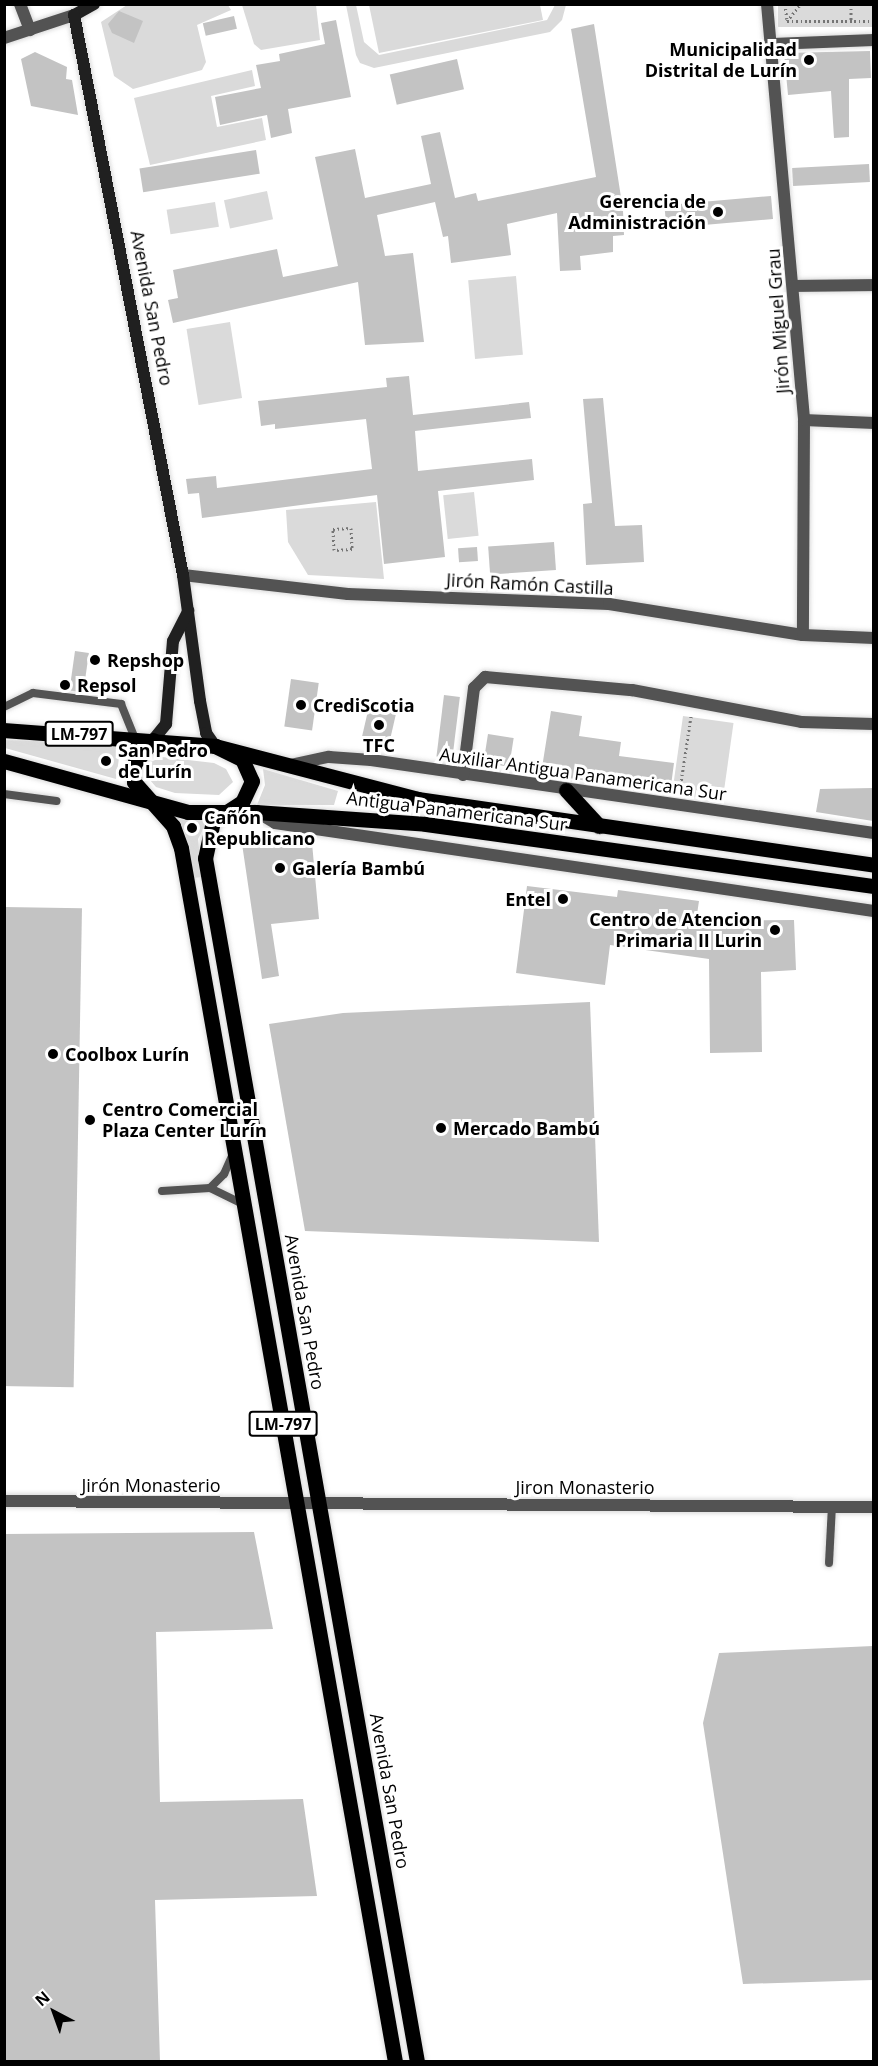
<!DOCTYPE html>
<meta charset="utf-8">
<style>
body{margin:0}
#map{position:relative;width:878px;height:2066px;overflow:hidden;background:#fff;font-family:"Open Sans",sans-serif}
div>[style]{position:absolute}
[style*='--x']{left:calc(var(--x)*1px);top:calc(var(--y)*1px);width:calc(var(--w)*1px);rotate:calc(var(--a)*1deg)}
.green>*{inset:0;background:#dadada;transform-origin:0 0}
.building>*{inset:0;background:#c3c3c3;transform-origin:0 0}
.path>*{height:3px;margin-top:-1.5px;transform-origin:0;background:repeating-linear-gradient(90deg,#757575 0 1.5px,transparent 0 4.5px)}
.roads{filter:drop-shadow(0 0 2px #dbdbdb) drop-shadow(0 0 2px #dbdbdb)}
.lane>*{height:8px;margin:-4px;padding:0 4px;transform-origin:4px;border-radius:4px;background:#535353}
.street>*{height:12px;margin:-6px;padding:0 6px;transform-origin:6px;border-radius:6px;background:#535353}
.secondary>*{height:12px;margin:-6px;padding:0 6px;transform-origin:6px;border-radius:6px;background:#202020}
.primary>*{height:15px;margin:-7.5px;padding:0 7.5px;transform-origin:7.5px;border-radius:7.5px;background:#000}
.dots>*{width:16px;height:16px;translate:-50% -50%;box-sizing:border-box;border:3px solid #fff;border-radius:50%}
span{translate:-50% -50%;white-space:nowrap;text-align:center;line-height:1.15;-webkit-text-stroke:6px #fff;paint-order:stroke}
.shield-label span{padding:2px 4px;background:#fff;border:2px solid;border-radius:4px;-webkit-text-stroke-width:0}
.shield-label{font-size:16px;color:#000;font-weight:700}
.poi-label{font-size:18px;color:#000;font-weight:700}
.right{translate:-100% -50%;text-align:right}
.left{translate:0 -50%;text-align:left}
.street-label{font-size:18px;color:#000}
.frame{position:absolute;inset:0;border:6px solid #000;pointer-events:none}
.north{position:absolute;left:24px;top:1982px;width:60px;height:60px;-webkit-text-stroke:4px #fff;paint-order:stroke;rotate:319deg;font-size:16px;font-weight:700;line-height:24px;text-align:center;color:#000}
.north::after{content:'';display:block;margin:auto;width:21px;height:27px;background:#000;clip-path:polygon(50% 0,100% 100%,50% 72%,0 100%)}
</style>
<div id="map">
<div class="green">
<i style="clip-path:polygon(127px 5px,228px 5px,231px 10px,197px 25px,206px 62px,202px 70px,133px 89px,114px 76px,101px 22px)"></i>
<i style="clip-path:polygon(242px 5px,316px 5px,320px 40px,261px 50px,254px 44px)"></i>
<i style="clip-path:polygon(346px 5px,356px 5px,364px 42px,379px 55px,547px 20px,555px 5px,566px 5px,562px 20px,550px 32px,374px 68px,360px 63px,356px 55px)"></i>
<i style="clip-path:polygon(369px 5px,540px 5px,543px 20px,379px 53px)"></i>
<i style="left:778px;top:5px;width:95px;height:22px"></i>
<i style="clip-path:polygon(252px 70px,255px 86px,211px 96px,217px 127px,262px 118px,266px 140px,150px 165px,134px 98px)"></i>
<i style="left:267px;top:191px;width:29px;height:44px;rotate:78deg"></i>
<i style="left:215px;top:202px;width:25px;height:49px;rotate:81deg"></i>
<i style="left:516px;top:276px;width:79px;height:48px;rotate:85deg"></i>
<i style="left:230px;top:322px;width:77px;height:44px;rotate:81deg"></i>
<i style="left:474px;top:492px;width:44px;height:31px;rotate:84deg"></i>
<i style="clip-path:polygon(376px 502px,384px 579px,308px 575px,288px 542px,286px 510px)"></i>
<i style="left:683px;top:716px;width:51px;height:79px;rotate:8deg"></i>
<i style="clip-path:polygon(4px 740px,121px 744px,116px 779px,5px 748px)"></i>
<i style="clip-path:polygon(162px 757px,214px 763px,226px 769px,233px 782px,219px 795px,175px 793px,156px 787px,143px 772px,146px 764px)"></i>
<i style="clip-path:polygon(263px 769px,338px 791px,334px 805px,257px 805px,265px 785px)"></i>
<i style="clip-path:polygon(176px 820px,208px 820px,198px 839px,202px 877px,192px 878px,185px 832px)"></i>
</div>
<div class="building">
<i style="clip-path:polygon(119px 11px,143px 21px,134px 43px,112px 33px,108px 24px)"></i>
<i style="left:234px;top:16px;width:13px;height:32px;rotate:77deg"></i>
<i style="clip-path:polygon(336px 20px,351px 97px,288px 109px,292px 133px,271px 138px,267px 115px,220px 125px,215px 97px,261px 88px,256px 65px,280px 61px,279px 54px,325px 44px,321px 23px)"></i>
<i style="clip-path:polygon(594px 24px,623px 210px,624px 235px,613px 236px,613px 252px,580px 256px,581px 270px,560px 271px,557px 213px,507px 224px,511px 255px,451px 263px,448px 236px,443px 237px,435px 202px,377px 215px,385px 256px,413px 253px,424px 342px,365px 345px,358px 282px,173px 323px,168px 300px,178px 298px,173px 270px,277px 249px,283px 277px,338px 266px,315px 157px,355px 149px,365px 198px,431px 184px,421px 136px,440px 132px,455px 198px,476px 193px,478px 201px,596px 177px,571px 29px)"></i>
<i style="clip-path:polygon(870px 51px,871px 78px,849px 79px,849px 137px,834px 138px,831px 91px,788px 95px,784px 53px)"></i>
<i style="clip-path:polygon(35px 52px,67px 67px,66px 79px,72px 80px,78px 115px,31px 106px,21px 59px)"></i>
<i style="left:457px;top:59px;width:31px;height:69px;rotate:77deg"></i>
<i style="left:256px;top:150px;width:24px;height:118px;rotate:81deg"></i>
<i style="left:869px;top:164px;width:18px;height:77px;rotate:87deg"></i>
<i style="left:771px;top:196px;width:23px;height:107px;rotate:85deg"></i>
<i style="clip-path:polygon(409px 376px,413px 415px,529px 402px,531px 418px,415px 431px,418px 471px,532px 459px,534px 480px,438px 491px,445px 557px,384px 564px,377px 495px,202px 518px,199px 493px,188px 494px,186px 479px,216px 476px,217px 488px,372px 469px,366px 419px,275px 429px,275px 424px,261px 426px,258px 401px,387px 387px,386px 378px)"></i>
<i style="clip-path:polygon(603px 398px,615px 526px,642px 525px,644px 562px,586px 565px,583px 504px,592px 503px,583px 399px)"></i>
<i style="left:554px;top:542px;width:28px;height:66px;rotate:86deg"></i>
<i style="left:477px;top:547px;width:14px;height:19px;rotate:86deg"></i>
<i style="left:75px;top:651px;width:14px;height:40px;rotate:8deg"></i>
<i style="left:291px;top:679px;width:28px;height:48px;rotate:8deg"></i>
<i style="left:444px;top:695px;width:16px;height:62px;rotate:7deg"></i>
<i style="left:370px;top:702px;width:28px;height:41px;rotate:13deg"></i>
<i style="clip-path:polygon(551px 711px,582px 716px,579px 736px,621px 742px,619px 756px,674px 763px,670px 793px,541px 774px)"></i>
<i style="left:488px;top:734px;width:26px;height:29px;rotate:9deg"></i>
<i style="clip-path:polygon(873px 788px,873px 821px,816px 812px,820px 789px)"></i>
<i style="clip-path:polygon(251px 834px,312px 843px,319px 919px,271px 924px,279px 976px,262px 979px,241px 837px)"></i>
<i style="clip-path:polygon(527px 886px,617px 897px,618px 890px,699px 901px,696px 921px,794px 920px,796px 970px,761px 972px,762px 1052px,710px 1053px,709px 959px,610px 945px,605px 985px,516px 973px)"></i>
<i style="left:4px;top:907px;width:78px;height:479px;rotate:1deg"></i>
<i style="clip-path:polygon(590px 1002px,599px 1242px,305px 1231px,269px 1024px,343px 1013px)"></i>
<i style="clip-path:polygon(254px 1532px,273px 1629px,156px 1632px,160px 1802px,303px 1799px,317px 1896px,155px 1900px,160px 2061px,4px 2061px,4px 1534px)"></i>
<i style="clip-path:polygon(873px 1646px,873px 1980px,743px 1984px,703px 1723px,719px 1653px)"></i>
</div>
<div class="path">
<i style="--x:785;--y:4;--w:17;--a:83"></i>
<i style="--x:787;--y:21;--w:87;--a:0"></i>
<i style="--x:851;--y:4;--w:17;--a:90"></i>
<i style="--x:787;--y:21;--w:22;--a:-51"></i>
<i style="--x:351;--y:528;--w:21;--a:87"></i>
<i style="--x:352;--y:549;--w:18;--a:177"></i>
<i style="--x:334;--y:550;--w:21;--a:-93"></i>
<i style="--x:333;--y:529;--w:18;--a:-3"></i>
<i style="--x:680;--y:789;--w:74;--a:-81.4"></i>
</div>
<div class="roads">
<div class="lane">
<i style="--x:4;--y:707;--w:32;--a:-26"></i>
<i style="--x:33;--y:693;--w:89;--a:7.1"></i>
<i style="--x:121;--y:704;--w:37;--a:68"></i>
<i style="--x:4;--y:794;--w:53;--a:7.5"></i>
<i style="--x:210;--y:1188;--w:20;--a:-45"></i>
<i style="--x:224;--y:1174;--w:22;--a:-66"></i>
<i style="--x:162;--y:1191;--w:48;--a:-3.6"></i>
<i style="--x:210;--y:1188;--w:34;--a:26"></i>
<i style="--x:829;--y:1563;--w:57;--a:-87"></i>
</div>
<div class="street">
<i style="--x:20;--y:4;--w:28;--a:69"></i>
<i style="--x:767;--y:4;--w:418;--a:84.9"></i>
<i style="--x:804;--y:420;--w:215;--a:90.3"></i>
<i style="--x:4;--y:38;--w:74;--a:-18.2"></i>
<i style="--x:772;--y:44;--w:102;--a:-2.2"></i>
<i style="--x:795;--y:286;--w:79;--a:-0.7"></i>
<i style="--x:804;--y:420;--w:70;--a:2.5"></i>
<i style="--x:183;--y:575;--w:166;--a:6.6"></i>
<i style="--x:348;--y:594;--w:261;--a:2.2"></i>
<i style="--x:609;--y:604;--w:196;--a:9.1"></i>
<i style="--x:803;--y:635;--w:71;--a:2.4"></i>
<i style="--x:290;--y:765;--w:40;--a:-12"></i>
<i style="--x:329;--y:757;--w:42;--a:4.1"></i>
<i style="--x:371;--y:760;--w:508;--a:8.26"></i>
<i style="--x:463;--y:775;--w:88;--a:-82.8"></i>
<i style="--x:474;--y:688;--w:16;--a:-45"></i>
<i style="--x:485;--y:677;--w:148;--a:5.1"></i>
<i style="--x:632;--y:690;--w:172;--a:10.7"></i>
<i style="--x:801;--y:722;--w:73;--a:1.6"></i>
<i style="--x:257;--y:812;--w:21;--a:31"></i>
<i style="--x:275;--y:823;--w:605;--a:8.36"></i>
<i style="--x:4;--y:1501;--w:870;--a:0.4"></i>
</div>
<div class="secondary">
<i style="--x:94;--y:4;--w:23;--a:151"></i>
<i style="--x:74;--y:15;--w:571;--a:78.99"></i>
<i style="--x:183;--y:575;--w:127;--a:82.3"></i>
<i style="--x:200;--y:701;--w:33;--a:79"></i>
<i style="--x:206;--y:733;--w:16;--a:55"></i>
<i style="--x:153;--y:740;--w:21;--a:-51"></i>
<i style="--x:166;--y:724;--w:83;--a:-85.2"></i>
<i style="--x:173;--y:641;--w:34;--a:-63"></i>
</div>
<div class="primary">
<i style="--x:4;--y:730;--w:212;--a:4.3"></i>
<i style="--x:215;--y:746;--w:210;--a:14.6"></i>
<i style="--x:418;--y:799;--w:461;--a:8.2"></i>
<i style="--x:153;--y:740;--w:31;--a:128"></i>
<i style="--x:134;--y:764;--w:18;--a:90"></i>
<i style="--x:134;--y:782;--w:59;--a:48.4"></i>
<i style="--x:173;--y:826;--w:23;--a:70"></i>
<i style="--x:181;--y:848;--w:1233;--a:80"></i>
<i style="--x:215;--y:746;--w:30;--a:26"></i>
<i style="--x:242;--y:759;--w:24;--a:66"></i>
<i style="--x:252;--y:781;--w:23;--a:115"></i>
<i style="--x:242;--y:802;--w:35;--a:147"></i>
<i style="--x:213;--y:821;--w:38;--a:102"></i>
<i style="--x:205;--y:858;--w:1223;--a:80.01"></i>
<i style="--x:4;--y:761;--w:191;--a:15.5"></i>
<i style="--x:188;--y:812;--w:68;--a:0"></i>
<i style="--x:256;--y:812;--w:170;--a:4"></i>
<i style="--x:426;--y:824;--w:452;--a:7.9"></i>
<i style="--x:566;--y:790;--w:49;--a:47.5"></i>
</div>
</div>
<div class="dots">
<i style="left:809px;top:60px;background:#000"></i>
<i style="left:718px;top:212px;background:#000"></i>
<i style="left:95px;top:660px;background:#000"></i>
<i style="left:65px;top:685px;background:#000"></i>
<i style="left:301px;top:705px;background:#000"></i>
<i style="left:379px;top:725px;background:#000"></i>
<i style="left:106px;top:761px;background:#000"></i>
<i style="left:192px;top:828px;background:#000"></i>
<i style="left:280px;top:868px;background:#000"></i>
<i style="left:563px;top:899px;background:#000"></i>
<i style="left:775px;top:930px;background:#000"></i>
<i style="left:53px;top:1054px;background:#000"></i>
<i style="left:90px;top:1120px;background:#000"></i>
<i style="left:441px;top:1128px;background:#000"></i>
</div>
<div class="shield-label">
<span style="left:79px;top:734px">LM-797</span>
<span style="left:283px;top:1424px">LM-797</span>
</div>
<div class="poi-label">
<span class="right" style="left:797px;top:60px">Municipalidad<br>Distrital de Lurín</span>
<span class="right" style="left:706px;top:212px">Gerencia de<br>Administración</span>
<span class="left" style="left:107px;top:660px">Repshop</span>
<span class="left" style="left:77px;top:685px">Repsol</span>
<span class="left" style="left:313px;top:705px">CrediScotia</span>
<span style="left:379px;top:745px">TFC</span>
<span class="left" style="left:118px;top:761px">San Pedro<br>de Lurín</span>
<span class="left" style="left:204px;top:828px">Cañón<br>Republicano</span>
<span class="left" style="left:292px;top:868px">Galería Bambú</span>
<span class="right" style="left:551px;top:899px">Entel</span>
<span class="right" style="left:762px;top:930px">Centro de Atencion<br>Primaria II Lurin</span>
<span class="left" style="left:65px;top:1054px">Coolbox Lurín</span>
<span class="left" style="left:102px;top:1120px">Centro Comercial<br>Plaza Center Lurín</span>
<span class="left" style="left:453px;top:1128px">Mercado Bambú</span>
</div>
<div class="street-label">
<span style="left:152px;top:308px;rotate:79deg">Avenida San Pedro</span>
<span style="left:778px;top:321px;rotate:-94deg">Jirón Miguel Grau</span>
<span style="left:530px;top:584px;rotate:3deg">Jirón Ramón Castilla</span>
<span style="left:583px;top:774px;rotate:8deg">Auxiliar Antigua Panamericana Sur</span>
<span style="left:457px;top:811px;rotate:7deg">Antigua Panamericana Sur</span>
<span style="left:305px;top:1312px;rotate:80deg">Avenida San Pedro</span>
<span style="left:151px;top:1485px">Jirón Monasterio</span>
<span style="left:585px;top:1487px">Jiron Monasterio</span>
<span style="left:390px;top:1791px;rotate:80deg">Avenida San Pedro</span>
</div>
<div class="frame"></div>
<div class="north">N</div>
</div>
